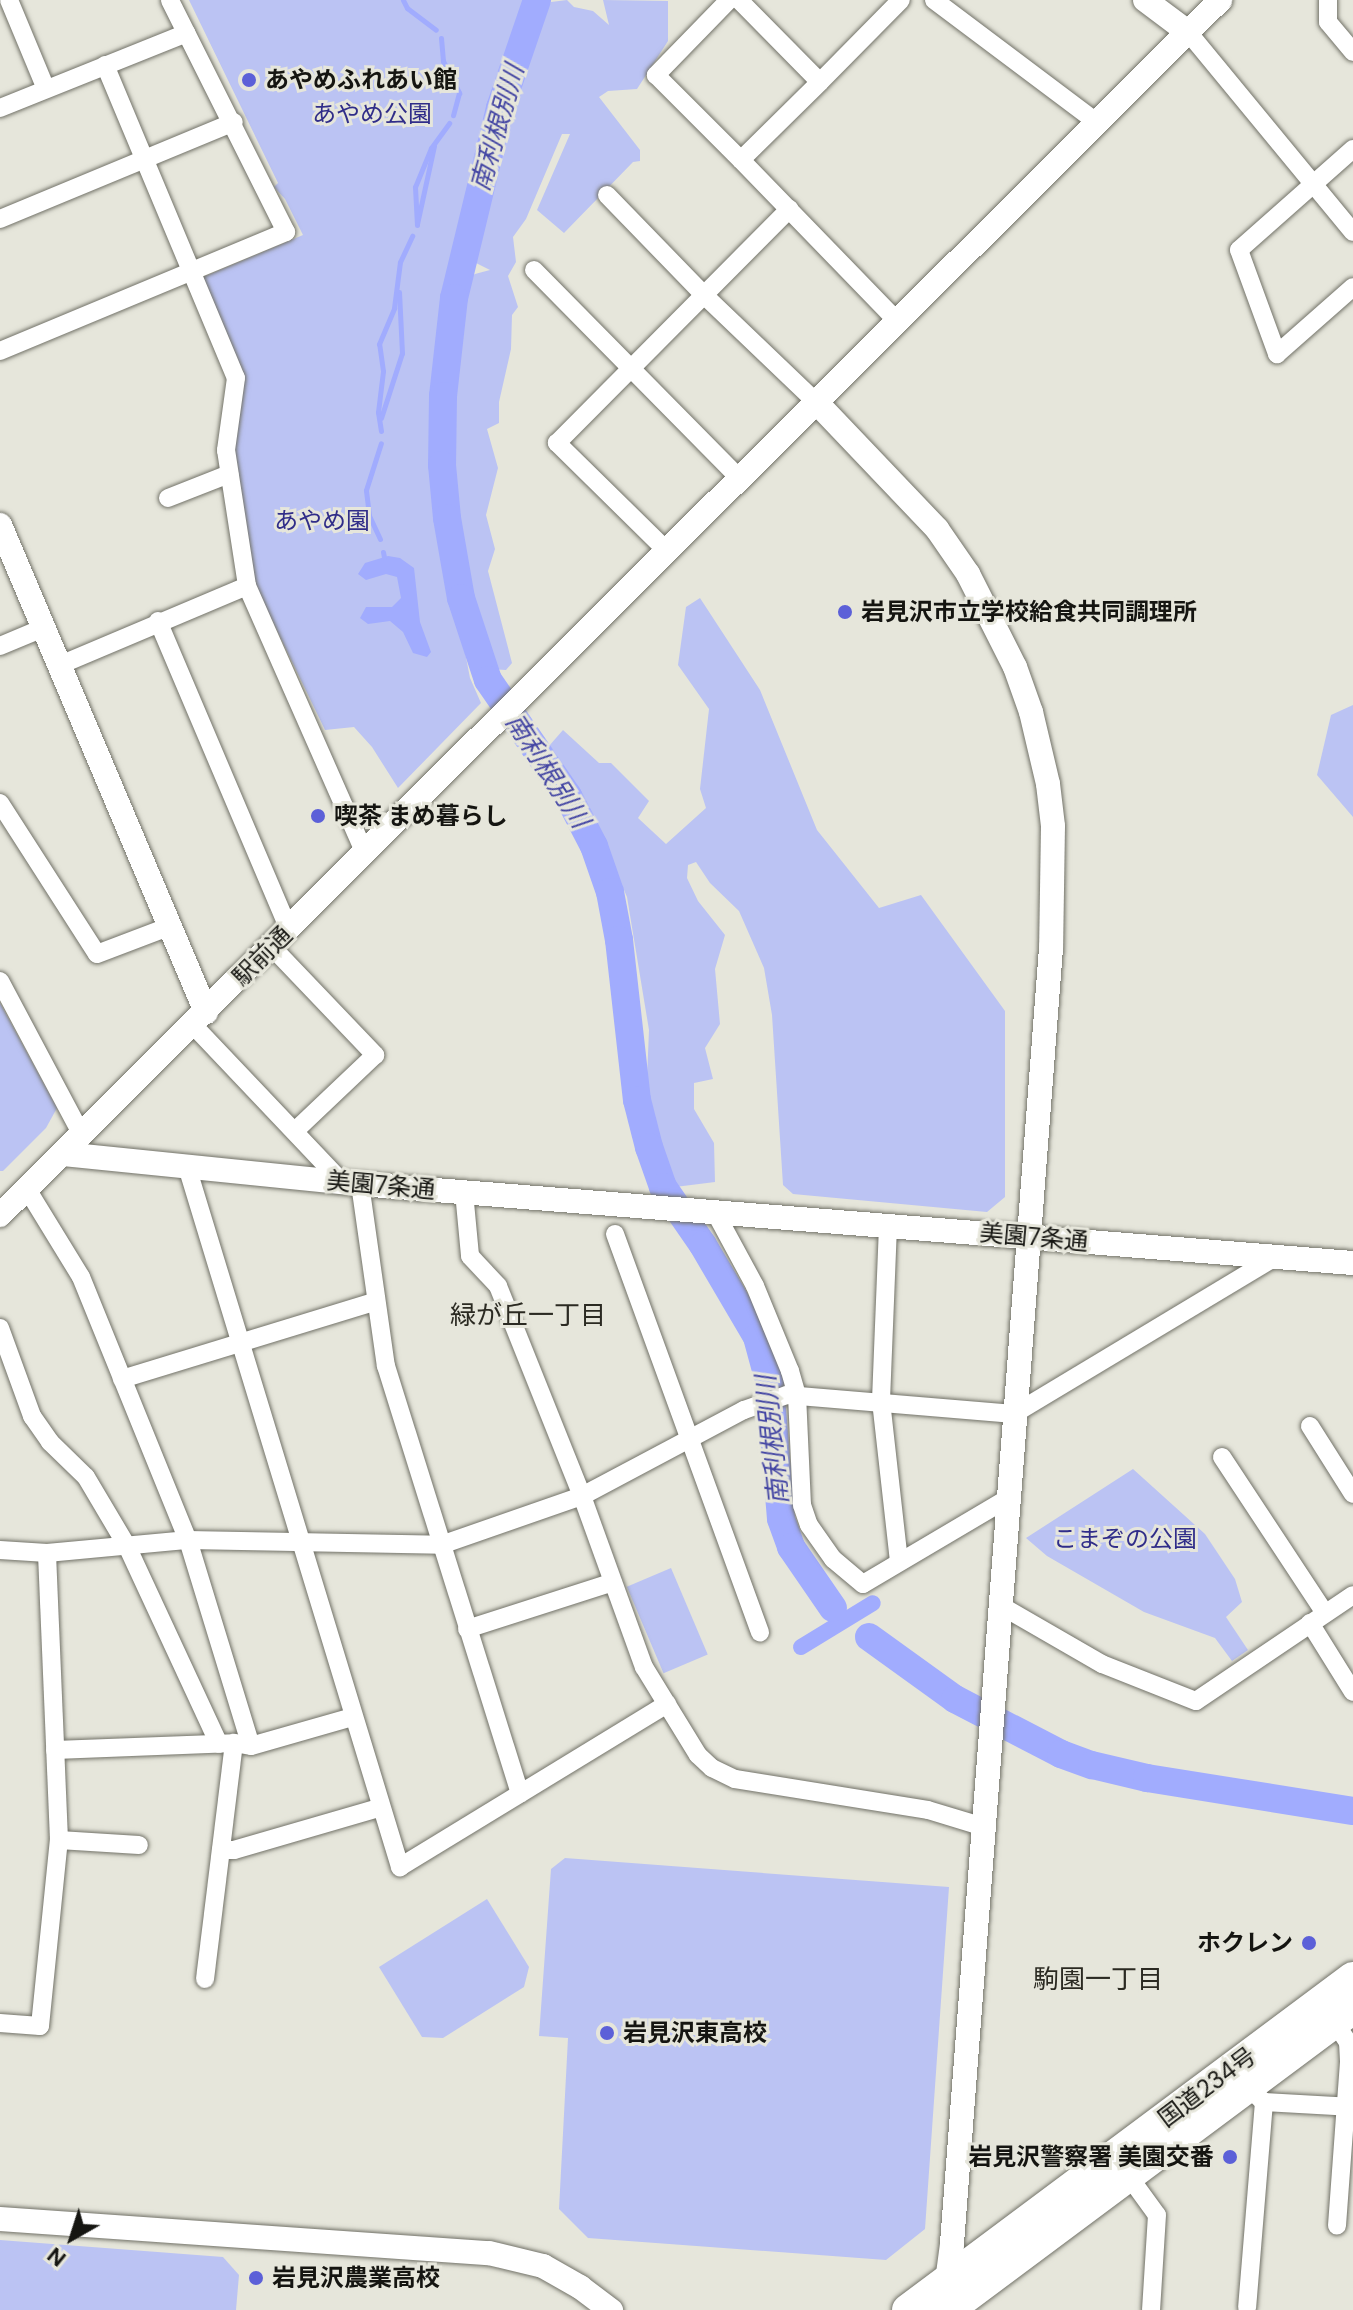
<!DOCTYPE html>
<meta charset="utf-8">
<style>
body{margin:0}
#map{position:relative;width:1353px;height:2310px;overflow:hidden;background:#e6e6db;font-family:"DM Sans","Noto Sans JP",sans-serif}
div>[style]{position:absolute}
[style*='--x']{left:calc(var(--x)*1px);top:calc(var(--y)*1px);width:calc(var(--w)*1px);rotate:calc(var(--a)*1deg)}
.green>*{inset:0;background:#bbc3f3;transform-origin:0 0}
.water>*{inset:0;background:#a1acfe}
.stream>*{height:5px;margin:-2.5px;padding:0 2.5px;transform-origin:2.5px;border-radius:2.5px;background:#a1acfe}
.canal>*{height:16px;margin:-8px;padding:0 8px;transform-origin:8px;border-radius:8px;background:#a1acfe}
.river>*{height:28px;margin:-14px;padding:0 14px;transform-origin:14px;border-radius:14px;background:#a1acfe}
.roads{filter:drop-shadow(0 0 2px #727268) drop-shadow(0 0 2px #727268)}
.street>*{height:18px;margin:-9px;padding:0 9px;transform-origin:9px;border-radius:9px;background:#fff}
.secondary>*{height:24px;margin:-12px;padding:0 12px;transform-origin:12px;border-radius:12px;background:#fff}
.highway>*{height:32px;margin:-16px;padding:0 16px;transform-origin:16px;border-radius:16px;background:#fff}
.dots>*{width:22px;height:22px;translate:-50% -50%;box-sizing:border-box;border:4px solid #e6e6db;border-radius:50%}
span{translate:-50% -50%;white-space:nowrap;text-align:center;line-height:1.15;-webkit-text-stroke:6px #e6e6db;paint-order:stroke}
.poi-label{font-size:24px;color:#151511;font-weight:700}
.left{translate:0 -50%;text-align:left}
.right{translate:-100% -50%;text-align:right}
.park-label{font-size:24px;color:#302d89}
.street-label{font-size:24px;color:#151511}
.water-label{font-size:26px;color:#4345a3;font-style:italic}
.neighbourhood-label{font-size:26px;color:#2b2a22}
.north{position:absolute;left:32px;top:2198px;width:80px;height:80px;-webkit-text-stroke:6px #e6e6db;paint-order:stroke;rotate:219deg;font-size:22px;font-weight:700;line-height:32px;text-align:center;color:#151511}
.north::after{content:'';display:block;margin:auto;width:28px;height:36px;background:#151511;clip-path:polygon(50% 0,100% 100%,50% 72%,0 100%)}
</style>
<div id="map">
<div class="green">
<i style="clip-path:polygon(evenodd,189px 0,536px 0,507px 65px,458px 224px,478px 168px,505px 142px,524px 56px,551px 2px,567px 0,574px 7px,593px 11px,609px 25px,603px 0,668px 1px,668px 41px,637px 89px,608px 91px,599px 97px,640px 150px,640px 161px,633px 162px,564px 233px,537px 210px,570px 134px,562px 134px,526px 219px,513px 237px,516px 262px,508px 276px,518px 307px,512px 315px,511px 349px,499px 402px,499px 423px,487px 429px,498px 468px,486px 515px,495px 549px,488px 571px,512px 663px,506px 670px,489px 669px,462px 614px,435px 497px,470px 678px,481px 703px,398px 788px,372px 747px,354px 727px,325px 730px,254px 583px,231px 452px,242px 376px,201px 278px,303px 235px,285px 199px,274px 187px,278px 183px,189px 0,456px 233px,460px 247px,474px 262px,490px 270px,475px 274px,451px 289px,441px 340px,456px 233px)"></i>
<i style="clip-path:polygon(700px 598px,760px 690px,817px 830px,879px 908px,921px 895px,1005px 1011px,1005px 1197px,987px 1212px,793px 1194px,783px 1185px,772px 1015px,764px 968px,739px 911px,710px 883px,696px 862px,688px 865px,687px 878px,698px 901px,725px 935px,715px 969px,720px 1024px,705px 1048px,713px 1079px,694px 1083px,694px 1109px,714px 1143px,715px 1182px,675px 1187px,646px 1103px,649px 1030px,627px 897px,587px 804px,549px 746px,563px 730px,599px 763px,611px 763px,649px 801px,638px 818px,666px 844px,706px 808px,700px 789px,709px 709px,678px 665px,686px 607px)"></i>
<i style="clip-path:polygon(1353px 705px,1353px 817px,1317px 775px,1331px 715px)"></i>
<i style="clip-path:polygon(0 1003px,57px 1108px,46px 1128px,3px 1171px,0 1171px)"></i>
<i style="clip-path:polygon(1133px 1469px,1205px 1534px,1235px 1579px,1242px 1602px,1226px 1617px,1248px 1650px,1232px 1661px,1215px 1638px,1144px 1612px,1047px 1556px,1026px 1538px)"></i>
<i style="left:671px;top:1568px;width:94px;height:48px;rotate:67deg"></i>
<i style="clip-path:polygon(565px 1858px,949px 1887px,925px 2229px,886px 2260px,588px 2238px,559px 2209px,568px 2038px,539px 2036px,551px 1869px)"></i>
<i style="clip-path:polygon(487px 1899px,529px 1967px,524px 1987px,443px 2038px,422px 2037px,379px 1967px)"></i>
<i style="clip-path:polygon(0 2240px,223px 2257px,239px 2275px,236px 2310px,0 2310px)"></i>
</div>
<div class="water">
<i style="clip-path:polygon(388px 556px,400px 558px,414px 568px,420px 622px,431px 652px,427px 657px,413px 653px,403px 632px,390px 621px,368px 624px,360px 618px,366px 607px,392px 607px,401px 598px,397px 577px,386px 574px,366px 580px,358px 574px,365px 563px)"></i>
</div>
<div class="stream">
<i style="--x:403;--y:0;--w:9;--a:63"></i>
<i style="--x:407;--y:8;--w:36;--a:37"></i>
<i style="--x:441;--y:38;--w:23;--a:85"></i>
<i style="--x:443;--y:61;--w:36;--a:63"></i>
<i style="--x:459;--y:93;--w:23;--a:105"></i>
<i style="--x:417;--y:224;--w:80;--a:-77.7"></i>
<i style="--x:417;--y:225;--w:38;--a:-93"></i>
<i style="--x:415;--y:187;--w:42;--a:-67.7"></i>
<i style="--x:431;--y:148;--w:31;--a:-54"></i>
<i style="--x:381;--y:418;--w:68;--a:-72.1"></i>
<i style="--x:402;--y:353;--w:61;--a:-92.8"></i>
<i style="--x:381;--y:431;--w:19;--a:-99"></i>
<i style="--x:378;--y:412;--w:41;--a:-83"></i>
<i style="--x:383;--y:371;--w:27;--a:-98"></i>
<i style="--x:379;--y:344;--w:39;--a:-67"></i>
<i style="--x:394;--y:308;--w:46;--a:-82.6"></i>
<i style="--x:400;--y:262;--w:29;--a:-65"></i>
<i style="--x:380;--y:539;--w:26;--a:-115"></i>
<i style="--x:369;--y:515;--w:25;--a:-97"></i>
<i style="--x:366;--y:490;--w:49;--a:-72.3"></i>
<i style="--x:383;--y:552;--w:5;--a:79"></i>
</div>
<div class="canal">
<i style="--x:801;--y:1647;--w:84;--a:-31.4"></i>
</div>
<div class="river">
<i style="--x:537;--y:0;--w:114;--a:108.9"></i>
<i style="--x:500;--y:108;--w:195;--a:103.6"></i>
<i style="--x:454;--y:298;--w:99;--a:96.4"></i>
<i style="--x:443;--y:396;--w:69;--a:90.8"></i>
<i style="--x:442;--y:465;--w:53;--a:84.6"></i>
<i style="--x:447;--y:518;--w:81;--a:80.1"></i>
<i style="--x:461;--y:598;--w:86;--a:71.8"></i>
<i style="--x:488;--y:680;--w:141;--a:55.4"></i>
<i style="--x:568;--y:796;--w:56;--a:62.5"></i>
<i style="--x:594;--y:846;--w:49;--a:70.8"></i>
<i style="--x:610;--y:892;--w:49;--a:79.4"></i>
<i style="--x:619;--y:940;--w:161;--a:83.6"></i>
<i style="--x:637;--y:1100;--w:49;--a:75.7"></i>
<i style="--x:649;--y:1147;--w:42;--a:70.7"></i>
<i style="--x:663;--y:1187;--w:70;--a:55.4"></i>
<i style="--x:703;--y:1245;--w:107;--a:59.6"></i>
<i style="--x:757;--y:1337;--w:50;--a:74.8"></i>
<i style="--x:770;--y:1385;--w:134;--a:85.3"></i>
<i style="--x:781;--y:1519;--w:30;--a:70"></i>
<i style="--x:791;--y:1547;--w:74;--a:55.5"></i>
<i style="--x:869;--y:1637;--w:106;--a:35.8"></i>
<i style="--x:955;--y:1699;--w:119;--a:27.4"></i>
<i style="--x:1061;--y:1754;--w:33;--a:20"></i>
<i style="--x:1092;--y:1765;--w:57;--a:13.3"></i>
<i style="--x:1147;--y:1778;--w:209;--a:9.1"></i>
</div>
<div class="roads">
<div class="street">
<i style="--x:9;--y:0;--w:96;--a:67.4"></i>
<i style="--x:729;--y:0;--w:105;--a:134.2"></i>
<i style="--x:656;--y:75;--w:120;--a:45"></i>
<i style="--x:739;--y:0;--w:115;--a:45.4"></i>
<i style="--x:820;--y:82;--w:115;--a:-45.4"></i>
<i style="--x:934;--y:0;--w:205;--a:36.9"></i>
<i style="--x:1328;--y:0;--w:22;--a:90"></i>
<i style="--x:1328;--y:22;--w:39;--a:50"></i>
<i style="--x:1188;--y:32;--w:259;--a:50.5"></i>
<i style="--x:105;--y:65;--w:339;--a:67.3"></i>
<i style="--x:236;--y:378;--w:73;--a:97.9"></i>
<i style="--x:226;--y:450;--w:138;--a:81.2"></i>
<i style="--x:247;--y:586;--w:293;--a:66.2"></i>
<i style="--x:820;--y:82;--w:111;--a:135.4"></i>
<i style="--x:741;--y:160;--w:226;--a:45.9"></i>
<i style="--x:0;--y:108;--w:201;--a:-21.9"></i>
<i style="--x:1353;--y:149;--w:152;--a:138.5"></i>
<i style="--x:1239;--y:250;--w:111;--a:69.9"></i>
<i style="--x:1277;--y:354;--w:101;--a:-41.4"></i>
<i style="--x:607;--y:195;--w:139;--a:45.9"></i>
<i style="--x:704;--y:295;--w:158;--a:43.7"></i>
<i style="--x:0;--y:219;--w:253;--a:-22.5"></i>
<i style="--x:534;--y:270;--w:295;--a:45.4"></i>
<i style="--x:0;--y:351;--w:310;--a:-22.6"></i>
<i style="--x:286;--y:232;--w:259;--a:-116.6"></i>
<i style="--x:168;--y:498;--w:66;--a:-21.5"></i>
<i style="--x:668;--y:552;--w:156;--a:-135.5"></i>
<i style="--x:557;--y:443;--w:330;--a:-45.2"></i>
<i style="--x:158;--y:621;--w:336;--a:67"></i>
<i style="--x:0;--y:646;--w:47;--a:-22.7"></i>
<i style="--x:60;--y:665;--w:203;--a:-22.9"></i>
<i style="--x:0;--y:803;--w:179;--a:57.3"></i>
<i style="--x:97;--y:954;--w:76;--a:-20.8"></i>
<i style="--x:271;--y:946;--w:151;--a:46.3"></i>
<i style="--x:375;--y:1055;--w:109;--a:136.5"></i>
<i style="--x:0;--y:981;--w:174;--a:62"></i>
<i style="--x:193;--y:1025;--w:216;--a:46.5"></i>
<i style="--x:188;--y:1170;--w:729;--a:73.08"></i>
<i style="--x:400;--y:1867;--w:313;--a:-31.4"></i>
<i style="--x:360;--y:1184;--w:184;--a:81.9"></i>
<i style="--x:386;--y:1366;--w:448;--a:72.6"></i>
<i style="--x:27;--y:1189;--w:103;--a:58.5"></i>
<i style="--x:81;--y:1277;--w:284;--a:67.9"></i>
<i style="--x:188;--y:1540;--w:215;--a:73"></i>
<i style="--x:464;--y:1192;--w:64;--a:84.6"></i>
<i style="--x:470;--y:1256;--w:41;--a:47"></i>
<i style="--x:498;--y:1286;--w:226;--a:68.2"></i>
<i style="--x:582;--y:1496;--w:182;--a:70.1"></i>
<i style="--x:644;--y:1667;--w:103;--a:58.5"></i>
<i style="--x:698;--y:1755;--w:19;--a:43"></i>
<i style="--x:712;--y:1768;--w:25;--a:26"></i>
<i style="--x:735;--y:1779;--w:195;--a:9.1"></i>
<i style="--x:928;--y:1810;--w:59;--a:16.9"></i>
<i style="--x:715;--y:1212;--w:84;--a:61.6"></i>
<i style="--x:755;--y:1286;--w:92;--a:67.6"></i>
<i style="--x:790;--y:1371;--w:25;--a:74"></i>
<i style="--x:797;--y:1395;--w:110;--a:87.4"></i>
<i style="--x:802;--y:1505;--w:21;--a:71"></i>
<i style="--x:809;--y:1525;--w:42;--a:54.8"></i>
<i style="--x:833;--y:1559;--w:39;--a:40"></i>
<i style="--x:863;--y:1584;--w:167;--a:-30.6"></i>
<i style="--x:888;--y:1226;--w:175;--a:92.3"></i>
<i style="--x:881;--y:1401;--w:162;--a:83.6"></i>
<i style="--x:615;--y:1234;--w:424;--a:70"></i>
<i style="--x:0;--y:1328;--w:94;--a:70"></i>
<i style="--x:32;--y:1416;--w:32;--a:55"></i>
<i style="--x:50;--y:1442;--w:50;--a:44.2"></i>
<i style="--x:86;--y:1477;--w:80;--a:59.3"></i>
<i style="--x:127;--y:1546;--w:218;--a:65.1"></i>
<i style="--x:122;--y:1379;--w:264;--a:-17"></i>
<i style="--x:1310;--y:1426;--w:80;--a:57.7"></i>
<i style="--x:1222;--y:1457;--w:187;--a:56.6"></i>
<i style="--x:0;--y:1550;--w:47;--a:3.7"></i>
<i style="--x:47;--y:1553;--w:142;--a:-5.3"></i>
<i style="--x:188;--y:1540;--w:253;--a:1.1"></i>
<i style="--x:441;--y:1545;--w:149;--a:-19.2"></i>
<i style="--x:582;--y:1496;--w:183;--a:-28"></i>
<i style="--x:744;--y:1410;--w:46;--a:-19.2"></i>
<i style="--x:787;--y:1395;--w:228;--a:4.8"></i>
<i style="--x:1014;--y:1414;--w:305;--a:-31"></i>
<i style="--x:998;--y:1604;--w:120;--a:30"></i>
<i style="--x:1102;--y:1664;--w:101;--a:21.5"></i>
<i style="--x:1196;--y:1701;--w:189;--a:-34"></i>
<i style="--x:1310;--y:1623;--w:81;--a:58.1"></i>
<i style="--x:467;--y:1629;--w:153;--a:-17.8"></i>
<i style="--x:55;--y:1750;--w:179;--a:-2.2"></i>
<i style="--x:234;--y:1743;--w:17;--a:10"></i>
<i style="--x:251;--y:1746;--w:106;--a:-15.9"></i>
<i style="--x:59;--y:1840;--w:80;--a:3.6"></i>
<i style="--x:221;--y:1850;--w:13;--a:0"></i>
<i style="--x:234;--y:1850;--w:151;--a:-16.2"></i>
<i style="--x:205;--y:1979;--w:238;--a:-83"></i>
<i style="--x:1331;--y:2017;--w:30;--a:56"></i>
<i style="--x:1348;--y:2042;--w:20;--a:87"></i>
<i style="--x:1349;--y:2062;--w:164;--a:94.2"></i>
<i style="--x:0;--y:2023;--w:40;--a:4.3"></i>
<i style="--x:40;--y:2026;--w:187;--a:-84.2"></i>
<i style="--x:59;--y:1840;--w:287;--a:-92.4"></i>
<i style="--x:1244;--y:2083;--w:28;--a:44"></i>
<i style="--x:1264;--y:2102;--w:206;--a:94.7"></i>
<i style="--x:1264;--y:2102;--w:89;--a:3.2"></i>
<i style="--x:1125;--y:2171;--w:54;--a:54"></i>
<i style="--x:1157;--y:2215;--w:95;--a:93.6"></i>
</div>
<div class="secondary">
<i style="--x:1145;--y:0;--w:54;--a:36.7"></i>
<i style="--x:818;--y:404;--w:173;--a:46.4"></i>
<i style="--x:937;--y:529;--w:55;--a:55.4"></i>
<i style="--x:968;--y:574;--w:104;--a:63.2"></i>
<i style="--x:1015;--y:667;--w:48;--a:70.4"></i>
<i style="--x:1031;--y:712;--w:74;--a:76.7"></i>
<i style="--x:1048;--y:784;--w:42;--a:83.2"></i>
<i style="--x:1053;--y:826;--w:122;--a:90.9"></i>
<i style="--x:1051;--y:948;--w:1300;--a:94.37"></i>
<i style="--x:952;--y:2244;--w:45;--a:97.6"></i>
<i style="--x:0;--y:525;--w:529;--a:67.07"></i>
<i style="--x:63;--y:1154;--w:299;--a:5.8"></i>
<i style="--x:360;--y:1184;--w:996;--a:4.55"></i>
<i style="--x:0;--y:1215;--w:1722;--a:-44.88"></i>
<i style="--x:0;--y:2219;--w:490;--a:4"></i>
<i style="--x:489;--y:2253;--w:56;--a:13.5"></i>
<i style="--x:543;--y:2266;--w:43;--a:29.6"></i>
<i style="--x:580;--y:2287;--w:39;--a:37"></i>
</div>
<div class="highway">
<i style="--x:908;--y:2310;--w:555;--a:-36.73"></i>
<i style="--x:948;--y:2310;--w:505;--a:-36.71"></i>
</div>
</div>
<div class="dots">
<i style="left:249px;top:80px;background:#5c60d8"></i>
<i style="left:845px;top:612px;background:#5c60d8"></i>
<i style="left:318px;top:816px;background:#5c60d8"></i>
<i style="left:1309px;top:1943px;background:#5c60d8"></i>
<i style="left:607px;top:2033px;background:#5c60d8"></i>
<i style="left:1230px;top:2157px;background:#5c60d8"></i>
<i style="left:256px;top:2278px;background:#5c60d8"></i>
</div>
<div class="poi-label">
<span class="left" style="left:265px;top:80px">あやめふれあい館</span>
<span class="left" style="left:861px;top:612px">岩見沢市立学校給食共同調理所</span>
<span class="left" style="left:334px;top:816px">喫茶 まめ暮らし</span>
<span class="right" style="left:1293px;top:1943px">ホクレン</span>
<span class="left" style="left:623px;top:2033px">岩見沢東高校</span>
<span class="right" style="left:1214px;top:2157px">岩見沢警察署 美園交番</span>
<span class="left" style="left:272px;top:2278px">岩見沢農業高校</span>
</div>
<div class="park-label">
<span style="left:372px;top:114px">あやめ公園</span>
<span style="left:322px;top:521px">あやめ園</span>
<span style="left:1125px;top:1539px">こまぞの公園</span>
</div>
<div class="street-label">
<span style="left:262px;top:956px;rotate:-45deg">駅前通</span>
<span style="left:381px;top:1185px;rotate:5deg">美園7条通</span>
<span style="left:1034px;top:1237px;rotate:5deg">美園7条通</span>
<span style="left:1207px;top:2087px;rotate:-37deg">国道234号</span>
</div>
<div class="water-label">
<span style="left:498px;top:128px;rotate:-74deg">南利根別川</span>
<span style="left:547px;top:771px;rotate:57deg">南利根別川</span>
<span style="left:773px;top:1440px;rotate:-96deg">南利根別川</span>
</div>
<div class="neighbourhood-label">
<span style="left:528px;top:1316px">緑が丘一丁目</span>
<span style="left:1098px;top:1980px">駒園一丁目</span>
</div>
<div class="north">N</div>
</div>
